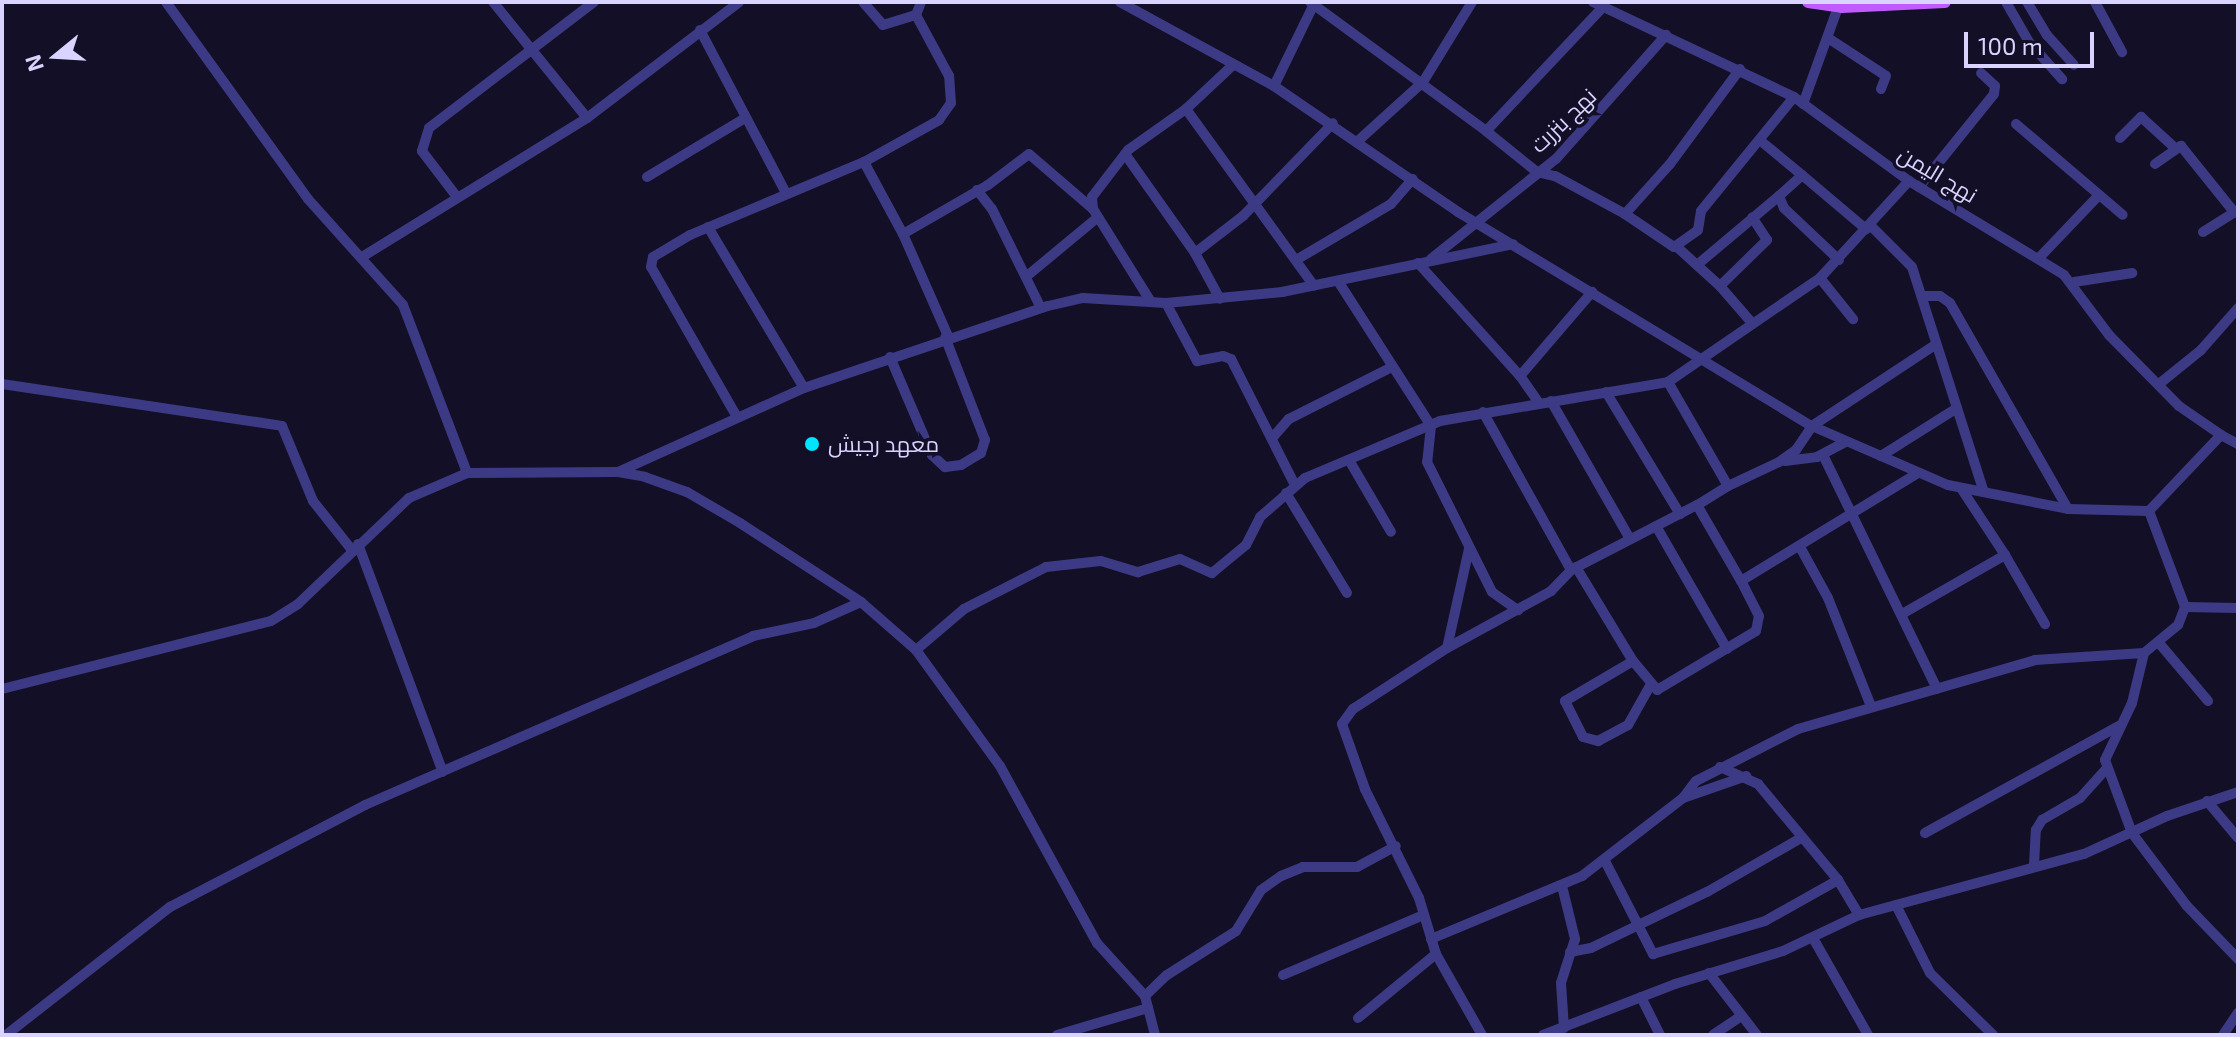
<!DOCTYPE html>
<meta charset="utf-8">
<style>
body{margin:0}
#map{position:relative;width:2240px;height:1037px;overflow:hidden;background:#130f26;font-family:"Exo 2",Cairo,sans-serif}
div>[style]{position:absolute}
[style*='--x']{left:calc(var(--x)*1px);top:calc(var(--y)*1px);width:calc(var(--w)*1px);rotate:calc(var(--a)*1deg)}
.minor>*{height:10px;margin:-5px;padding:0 5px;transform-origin:5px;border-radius:5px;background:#3d3a85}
.major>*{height:12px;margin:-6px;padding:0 6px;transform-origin:6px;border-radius:6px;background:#c25bff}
.dots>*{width:22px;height:22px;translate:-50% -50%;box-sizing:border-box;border:4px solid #130f26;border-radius:50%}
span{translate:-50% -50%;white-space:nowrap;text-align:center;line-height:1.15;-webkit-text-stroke:7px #130f26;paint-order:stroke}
.street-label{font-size:22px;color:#d9d4ff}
.poi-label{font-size:22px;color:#d9d4ff}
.left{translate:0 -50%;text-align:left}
.frame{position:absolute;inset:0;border:4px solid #d9d4ff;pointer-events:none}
.north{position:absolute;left:16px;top:16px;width:80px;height:80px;-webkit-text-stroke:6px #130f26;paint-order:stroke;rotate:252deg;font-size:22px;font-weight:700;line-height:32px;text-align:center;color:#d9d4ff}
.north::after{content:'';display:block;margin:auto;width:28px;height:36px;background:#d9d4ff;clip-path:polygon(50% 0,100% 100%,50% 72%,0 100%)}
.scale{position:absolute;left:1964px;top:32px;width:130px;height:36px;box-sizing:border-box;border:4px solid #d9d4ff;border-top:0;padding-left:10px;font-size:24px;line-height:28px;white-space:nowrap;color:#d9d4ff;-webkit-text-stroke:6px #130f26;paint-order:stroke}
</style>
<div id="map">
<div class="minor">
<i style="--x:166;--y:2;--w:243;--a:54.2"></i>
<i style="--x:308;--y:199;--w:142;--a:48.1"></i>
<i style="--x:403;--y:305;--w:180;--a:69.1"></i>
<i style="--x:863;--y:2;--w:30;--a:49"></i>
<i style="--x:883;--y:25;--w:34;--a:-17"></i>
<i style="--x:1120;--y:2;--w:175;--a:28.6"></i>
<i style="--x:1274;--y:86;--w:223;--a:34.4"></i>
<i style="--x:1458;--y:212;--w:414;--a:31.2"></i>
<i style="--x:1812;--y:426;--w:148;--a:23.5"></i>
<i style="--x:1948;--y:485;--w:122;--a:11.3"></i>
<i style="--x:2068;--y:509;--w:81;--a:1.4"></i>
<i style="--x:1310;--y:2;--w:218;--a:36.2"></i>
<i style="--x:1593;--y:2;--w:222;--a:25.3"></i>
<i style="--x:1794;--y:97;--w:142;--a:36.1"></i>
<i style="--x:1909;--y:181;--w:181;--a:31.2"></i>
<i style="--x:2064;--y:275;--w:75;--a:53.1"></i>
<i style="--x:2109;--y:335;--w:100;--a:45.4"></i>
<i style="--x:2179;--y:406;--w:51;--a:34.6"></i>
<i style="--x:2006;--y:2;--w:46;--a:60.1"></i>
<i style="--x:2029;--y:42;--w:50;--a:48.3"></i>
<i style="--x:2027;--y:2;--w:39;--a:59"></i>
<i style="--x:2047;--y:35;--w:40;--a:48"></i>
<i style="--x:2095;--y:2;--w:57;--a:61.6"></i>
<i style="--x:1603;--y:7;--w:170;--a:133.3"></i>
<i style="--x:1486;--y:131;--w:65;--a:38.8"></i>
<i style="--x:1537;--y:172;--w:18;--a:13"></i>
<i style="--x:1555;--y:176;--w:80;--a:28.5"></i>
<i style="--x:1625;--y:214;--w:59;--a:34"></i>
<i style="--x:1674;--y:247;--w:29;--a:-35"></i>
<i style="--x:1698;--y:230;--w:19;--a:-81"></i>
<i style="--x:1701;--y:211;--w:147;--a:-50.8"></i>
<i style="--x:700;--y:30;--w:184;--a:62.2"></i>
<i style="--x:1828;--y:38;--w:69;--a:33.2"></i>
<i style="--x:1886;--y:76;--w:14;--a:111"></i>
<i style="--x:1233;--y:65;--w:64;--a:136.9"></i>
<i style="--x:1186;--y:109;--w:218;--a:54.1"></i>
<i style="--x:1274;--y:86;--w:93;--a:-64"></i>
<i style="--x:1803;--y:104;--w:109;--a:-70.1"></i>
<i style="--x:587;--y:118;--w:191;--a:-37.3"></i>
<i style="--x:2016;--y:124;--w:140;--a:40.4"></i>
<i style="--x:2120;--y:138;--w:30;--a:-45"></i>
<i style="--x:2141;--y:117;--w:45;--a:42.3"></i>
<i style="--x:1359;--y:140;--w:86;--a:-42.2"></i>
<i style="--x:1423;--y:82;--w:94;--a:-58.5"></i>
<i style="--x:1762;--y:142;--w:52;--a:39.5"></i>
<i style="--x:1125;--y:154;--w:121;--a:54.7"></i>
<i style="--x:1195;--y:253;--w:52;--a:61.5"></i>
<i style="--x:864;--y:162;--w:86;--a:-29.2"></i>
<i style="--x:939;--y:120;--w:21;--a:-55"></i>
<i style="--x:951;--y:103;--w:27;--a:-94"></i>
<i style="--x:949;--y:76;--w:69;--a:-118.4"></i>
<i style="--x:916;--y:15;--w:14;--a:-69"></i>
<i style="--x:2155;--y:164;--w:32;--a:-35"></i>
<i style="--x:2181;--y:146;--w:85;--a:51.2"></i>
<i style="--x:647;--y:177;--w:114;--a:-31"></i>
<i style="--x:1919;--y:187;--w:119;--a:-51.1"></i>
<i style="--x:1994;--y:94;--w:8;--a:-83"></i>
<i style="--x:1995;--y:86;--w:19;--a:-137"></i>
<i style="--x:977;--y:190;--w:24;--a:52"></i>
<i style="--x:992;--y:209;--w:110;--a:63.7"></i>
<i style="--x:457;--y:197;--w:58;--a:-127.3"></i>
<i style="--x:422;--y:151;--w:24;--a:-73"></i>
<i style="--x:429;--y:128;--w:208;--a:-37.4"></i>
<i style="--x:1625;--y:214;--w:67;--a:-48"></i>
<i style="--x:1670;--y:164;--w:118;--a:-53.6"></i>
<i style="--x:1870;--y:225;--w:59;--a:45"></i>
<i style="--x:1912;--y:267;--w:236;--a:72.3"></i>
<i style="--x:708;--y:227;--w:187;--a:59.2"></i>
<i style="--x:2203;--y:232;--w:39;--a:-32"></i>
<i style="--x:1677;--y:247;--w:58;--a:42.2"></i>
<i style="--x:1195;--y:253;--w:61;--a:-37.6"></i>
<i style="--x:1243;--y:216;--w:129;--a:-45.9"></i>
<i style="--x:362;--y:257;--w:264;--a:-31.7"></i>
<i style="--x:587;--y:118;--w:149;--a:-129"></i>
<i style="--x:2039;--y:258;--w:86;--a:-46.4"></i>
<i style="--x:1431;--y:259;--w:160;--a:-38.7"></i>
<i style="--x:1556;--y:159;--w:166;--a:-48.4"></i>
<i style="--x:1296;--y:260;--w:110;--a:-30.5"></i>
<i style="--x:1391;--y:204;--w:33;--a:-49"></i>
<i style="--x:1839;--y:260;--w:76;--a:-136.6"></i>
<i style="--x:1784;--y:208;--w:13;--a:-113"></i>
<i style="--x:1779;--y:196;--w:31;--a:-42"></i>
<i style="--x:1802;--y:175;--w:84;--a:40.2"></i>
<i style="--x:1418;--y:263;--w:152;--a:47.9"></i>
<i style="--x:1697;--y:265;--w:107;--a:-40.1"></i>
<i style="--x:1027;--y:276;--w:92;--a:-39.7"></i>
<i style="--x:1820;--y:278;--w:53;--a:51.2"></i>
<i style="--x:1338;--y:281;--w:172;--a:57.3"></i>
<i style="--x:1431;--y:426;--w:36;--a:96"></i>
<i style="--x:1427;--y:462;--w:145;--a:63.4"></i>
<i style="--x:1492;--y:592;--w:32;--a:35"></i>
<i style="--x:2074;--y:282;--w:59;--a:-8.8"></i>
<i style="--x:1922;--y:296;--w:18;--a:0"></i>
<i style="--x:1940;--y:296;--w:12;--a:35"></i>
<i style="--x:1950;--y:303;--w:237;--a:60.2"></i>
<i style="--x:1151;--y:302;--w:110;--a:-121.9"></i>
<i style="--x:1093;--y:209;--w:12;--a:-95"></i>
<i style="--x:1092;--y:197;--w:59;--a:-52.5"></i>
<i style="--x:1128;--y:150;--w:71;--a:-35.3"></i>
<i style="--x:1166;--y:303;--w:66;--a:61.9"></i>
<i style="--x:1197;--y:361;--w:26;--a:-11"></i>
<i style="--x:1223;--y:356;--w:9;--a:21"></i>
<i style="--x:1231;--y:359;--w:141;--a:63.1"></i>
<i style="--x:1752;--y:323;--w:49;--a:-130.9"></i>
<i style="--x:1720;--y:286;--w:66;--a:-44.4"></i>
<i style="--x:1767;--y:240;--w:27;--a:-123"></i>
<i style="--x:948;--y:336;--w:111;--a:-113.8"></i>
<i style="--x:903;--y:234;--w:98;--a:-30"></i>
<i style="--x:988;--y:185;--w:51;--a:-37.1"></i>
<i style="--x:1029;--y:154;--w:84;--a:40.7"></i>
<i style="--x:890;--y:357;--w:107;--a:66.8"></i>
<i style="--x:932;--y:455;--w:18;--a:43"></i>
<i style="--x:945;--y:467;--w:16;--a:-7"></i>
<i style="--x:961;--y:465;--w:23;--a:-31"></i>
<i style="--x:981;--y:453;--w:14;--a:-73"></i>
<i style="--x:985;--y:440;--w:110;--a:-111.2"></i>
<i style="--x:1668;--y:382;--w:120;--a:60"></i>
<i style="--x:1728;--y:486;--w:56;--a:-25.2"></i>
<i style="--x:1779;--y:462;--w:21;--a:-35"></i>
<i style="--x:1796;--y:450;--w:29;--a:-56"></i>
<i style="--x:1812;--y:426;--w:147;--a:-33.4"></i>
<i style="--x:2;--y:384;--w:283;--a:8.5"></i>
<i style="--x:282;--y:426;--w:81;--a:67.5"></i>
<i style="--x:313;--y:501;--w:63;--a:51.5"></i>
<i style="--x:2159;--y:384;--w:54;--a:-39"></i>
<i style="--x:2201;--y:350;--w:56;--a:-48.6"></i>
<i style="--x:1606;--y:392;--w:143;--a:58.8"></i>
<i style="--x:1551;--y:401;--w:159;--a:60.2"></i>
<i style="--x:1539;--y:403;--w:33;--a:-125"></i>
<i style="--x:1520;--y:376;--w:111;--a:-49.4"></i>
<i style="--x:1483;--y:412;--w:181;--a:60.9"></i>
<i style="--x:1571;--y:570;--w:142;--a:-27.3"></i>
<i style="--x:737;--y:417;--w:173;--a:-119.8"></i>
<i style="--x:651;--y:267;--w:10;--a:-79"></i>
<i style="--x:653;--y:257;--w:43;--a:-30.7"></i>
<i style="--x:690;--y:235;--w:189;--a:-22.8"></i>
<i style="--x:864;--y:162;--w:82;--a:61.6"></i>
<i style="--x:1274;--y:436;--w:23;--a:-49"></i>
<i style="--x:1289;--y:419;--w:115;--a:-26.8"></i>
<i style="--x:2238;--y:444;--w:19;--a:-152"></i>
<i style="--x:2221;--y:435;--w:105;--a:133.5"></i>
<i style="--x:2149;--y:511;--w:103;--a:69.4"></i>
<i style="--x:2185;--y:607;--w:19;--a:111"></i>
<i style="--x:2178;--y:625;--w:44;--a:140.5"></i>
<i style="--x:2144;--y:653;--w:51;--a:103.5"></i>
<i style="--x:2132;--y:703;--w:63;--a:115.3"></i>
<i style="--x:2105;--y:760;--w:78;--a:69.7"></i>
<i style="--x:2132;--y:833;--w:91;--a:53"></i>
<i style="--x:2187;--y:906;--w:74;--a:46.1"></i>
<i style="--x:1823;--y:455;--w:260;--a:64"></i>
<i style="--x:1881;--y:456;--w:90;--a:-32.3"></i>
<i style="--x:1349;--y:460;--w:83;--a:59.7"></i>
<i style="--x:1785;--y:461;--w:32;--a:-7"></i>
<i style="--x:1817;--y:457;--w:32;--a:-28"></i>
<i style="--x:618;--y:472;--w:204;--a:-24.3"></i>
<i style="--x:804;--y:388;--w:257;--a:-18.6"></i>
<i style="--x:1048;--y:306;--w:36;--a:-13"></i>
<i style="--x:1083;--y:298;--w:83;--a:3.4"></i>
<i style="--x:1166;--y:303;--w:117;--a:-5.4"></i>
<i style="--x:1282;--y:292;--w:236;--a:-11.7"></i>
<i style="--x:1728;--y:486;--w:36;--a:148"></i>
<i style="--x:1697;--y:505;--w:88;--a:59.9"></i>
<i style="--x:1741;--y:581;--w:205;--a:-31.4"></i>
<i style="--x:1286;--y:493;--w:117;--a:58.6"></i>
<i style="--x:1656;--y:526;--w:142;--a:60"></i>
<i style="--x:358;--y:544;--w:243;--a:69.6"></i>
<i style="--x:1800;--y:547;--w:58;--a:61.2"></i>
<i style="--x:1828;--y:598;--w:116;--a:68.3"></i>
<i style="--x:2005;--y:555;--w:80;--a:59.9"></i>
<i style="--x:1576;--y:567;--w:110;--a:58.8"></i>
<i style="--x:1633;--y:661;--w:38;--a:50"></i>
<i style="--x:1657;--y:690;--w:115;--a:-30.8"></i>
<i style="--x:1756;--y:631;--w:15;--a:-79"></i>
<i style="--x:1759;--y:616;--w:39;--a:-117"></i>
<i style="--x:2185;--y:607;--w:53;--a:1.1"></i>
<i style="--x:1902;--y:614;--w:119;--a:-29.8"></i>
<i style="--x:2005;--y:555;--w:80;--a:-123.3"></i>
<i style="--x:2159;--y:643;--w:76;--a:49.8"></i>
<i style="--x:1447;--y:648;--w:101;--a:-77.5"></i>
<i style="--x:916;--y:650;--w:63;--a:-40.5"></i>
<i style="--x:964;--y:609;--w:92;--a:-27.1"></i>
<i style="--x:1046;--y:567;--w:55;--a:-6.2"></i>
<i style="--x:1101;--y:561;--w:39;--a:17"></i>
<i style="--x:1138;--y:572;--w:44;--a:-17.2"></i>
<i style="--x:1180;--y:559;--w:35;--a:24"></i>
<i style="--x:1212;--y:573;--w:44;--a:-39.5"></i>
<i style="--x:1246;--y:545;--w:31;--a:-63"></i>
<i style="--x:1260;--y:517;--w:60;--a:-40.9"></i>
<i style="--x:1305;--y:478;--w:147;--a:-22.9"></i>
<i style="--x:1440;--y:421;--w:231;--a:-9.7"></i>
<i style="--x:1668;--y:382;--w:184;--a:-34.4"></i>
<i style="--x:1820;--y:278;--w:132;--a:-47.5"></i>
<i style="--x:1633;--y:661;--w:79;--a:149.5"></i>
<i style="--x:1565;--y:701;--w:40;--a:63.4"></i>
<i style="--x:1583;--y:737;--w:16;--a:15"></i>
<i style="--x:1598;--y:741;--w:34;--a:-28"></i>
<i style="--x:1628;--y:725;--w:45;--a:-60.6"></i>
<i style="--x:2;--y:689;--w:277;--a:-14.2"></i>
<i style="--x:271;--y:621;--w:32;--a:-32"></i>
<i style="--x:298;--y:604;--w:153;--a:-43.7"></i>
<i style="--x:409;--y:498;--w:63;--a:-23.3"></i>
<i style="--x:467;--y:473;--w:151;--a:-0.4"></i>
<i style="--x:618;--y:472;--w:27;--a:10"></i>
<i style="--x:645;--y:477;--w:45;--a:19.7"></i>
<i style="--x:687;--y:492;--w:61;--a:30.3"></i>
<i style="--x:740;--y:523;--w:145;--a:33.1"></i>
<i style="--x:861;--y:602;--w:73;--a:41.1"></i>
<i style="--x:916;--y:650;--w:143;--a:54.1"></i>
<i style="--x:1000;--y:766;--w:202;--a:61.3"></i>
<i style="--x:1097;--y:943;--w:72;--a:47.8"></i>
<i style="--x:1145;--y:996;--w:40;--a:75.6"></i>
<i style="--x:1720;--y:767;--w:42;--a:24.1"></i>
<i style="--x:1758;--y:784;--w:125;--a:50.2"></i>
<i style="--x:1838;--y:880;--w:41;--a:59"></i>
<i style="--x:1683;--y:798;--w:67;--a:-19.2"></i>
<i style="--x:2207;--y:801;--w:48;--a:50"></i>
<i style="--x:1925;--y:833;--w:222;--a:-28.9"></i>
<i style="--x:1605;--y:861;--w:105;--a:62.7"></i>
<i style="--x:1653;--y:954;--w:117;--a:-16.4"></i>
<i style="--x:1765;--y:921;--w:84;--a:-29.3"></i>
<i style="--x:2034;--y:865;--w:35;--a:-87"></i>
<i style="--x:2036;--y:830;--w:12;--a:-59"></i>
<i style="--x:2042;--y:820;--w:44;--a:-30.1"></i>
<i style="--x:2080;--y:798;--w:39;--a:-48"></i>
<i style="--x:1562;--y:886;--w:55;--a:76.2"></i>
<i style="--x:1575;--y:939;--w:46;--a:107.7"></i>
<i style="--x:1561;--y:983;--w:45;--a:86.2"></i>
<i style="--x:1896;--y:905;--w:76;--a:63.4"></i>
<i style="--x:1930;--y:973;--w:88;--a:44.5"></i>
<i style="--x:1813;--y:938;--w:112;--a:60.4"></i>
<i style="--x:1431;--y:939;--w:164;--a:-22.6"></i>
<i style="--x:1582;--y:876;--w:128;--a:-37.7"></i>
<i style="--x:1683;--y:798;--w:21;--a:-53"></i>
<i style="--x:1696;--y:781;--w:114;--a:-27"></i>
<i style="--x:1798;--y:729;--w:247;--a:-16.2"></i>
<i style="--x:2035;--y:660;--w:109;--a:-3.7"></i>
<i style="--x:1570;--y:952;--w:21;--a:-11"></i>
<i style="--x:1591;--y:948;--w:129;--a:-25.8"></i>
<i style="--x:1707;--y:892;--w:108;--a:-29.9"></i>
<i style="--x:1709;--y:973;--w:78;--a:52.3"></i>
<i style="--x:1283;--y:975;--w:153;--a:-23.1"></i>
<i style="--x:1145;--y:996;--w:30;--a:-44"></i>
<i style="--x:1167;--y:975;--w:82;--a:-32.5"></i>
<i style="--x:1236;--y:931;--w:48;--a:-58.6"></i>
<i style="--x:1261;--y:890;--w:24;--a:-35"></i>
<i style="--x:1281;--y:876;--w:24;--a:-22"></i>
<i style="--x:1303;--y:867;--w:54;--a:0"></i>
<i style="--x:1357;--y:867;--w:44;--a:-28.3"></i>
<i style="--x:1641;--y:997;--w:42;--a:63.4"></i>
<i style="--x:1358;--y:1018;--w:101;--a:-39.4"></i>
<i style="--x:6;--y:1035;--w:208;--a:-38"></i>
<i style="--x:170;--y:907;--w:220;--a:-27.6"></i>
<i style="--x:365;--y:805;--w:423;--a:-23.5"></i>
<i style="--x:753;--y:636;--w:62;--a:-12"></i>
<i style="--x:814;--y:623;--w:51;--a:-24.1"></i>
<i style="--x:1057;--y:1035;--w:95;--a:-16.5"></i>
<i style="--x:1482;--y:1035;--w:93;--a:-119.6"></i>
<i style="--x:1436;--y:954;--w:59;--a:-106.9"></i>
<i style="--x:1419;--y:898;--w:122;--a:-116.4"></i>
<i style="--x:1365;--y:789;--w:69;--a:-109.5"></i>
<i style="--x:1342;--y:724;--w:19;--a:-54"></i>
<i style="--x:1353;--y:709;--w:112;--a:-33"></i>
<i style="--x:1447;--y:648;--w:119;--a:-28.7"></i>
<i style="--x:1551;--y:591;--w:29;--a:-46"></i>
<i style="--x:1543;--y:1035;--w:142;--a:-21.1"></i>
<i style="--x:1675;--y:984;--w:113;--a:-17"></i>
<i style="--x:1783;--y:951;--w:84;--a:-25.3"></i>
<i style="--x:1859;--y:915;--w:233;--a:-15.2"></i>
<i style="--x:2084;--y:854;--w:91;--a:-24.6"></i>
<i style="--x:2167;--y:816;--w:75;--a:-18.7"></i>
<i style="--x:1713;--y:1035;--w:34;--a:-34"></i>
<i style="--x:2223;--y:1035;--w:27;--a:-56"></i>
</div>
<div class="major">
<i style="--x:1808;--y:2;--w:34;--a:8"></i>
<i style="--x:1842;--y:7;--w:103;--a:-2.8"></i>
</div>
<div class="dots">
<i style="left:812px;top:444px;background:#00e5ff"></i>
</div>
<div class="street-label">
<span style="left:1563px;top:120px;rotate:-44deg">نهج بنزرت</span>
<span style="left:1938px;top:174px;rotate:31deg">نهج اليمن</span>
</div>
<div class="poi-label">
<span class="left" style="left:828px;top:444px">معهد رجيش</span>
</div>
<div class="frame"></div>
<div class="north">N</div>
<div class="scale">100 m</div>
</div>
